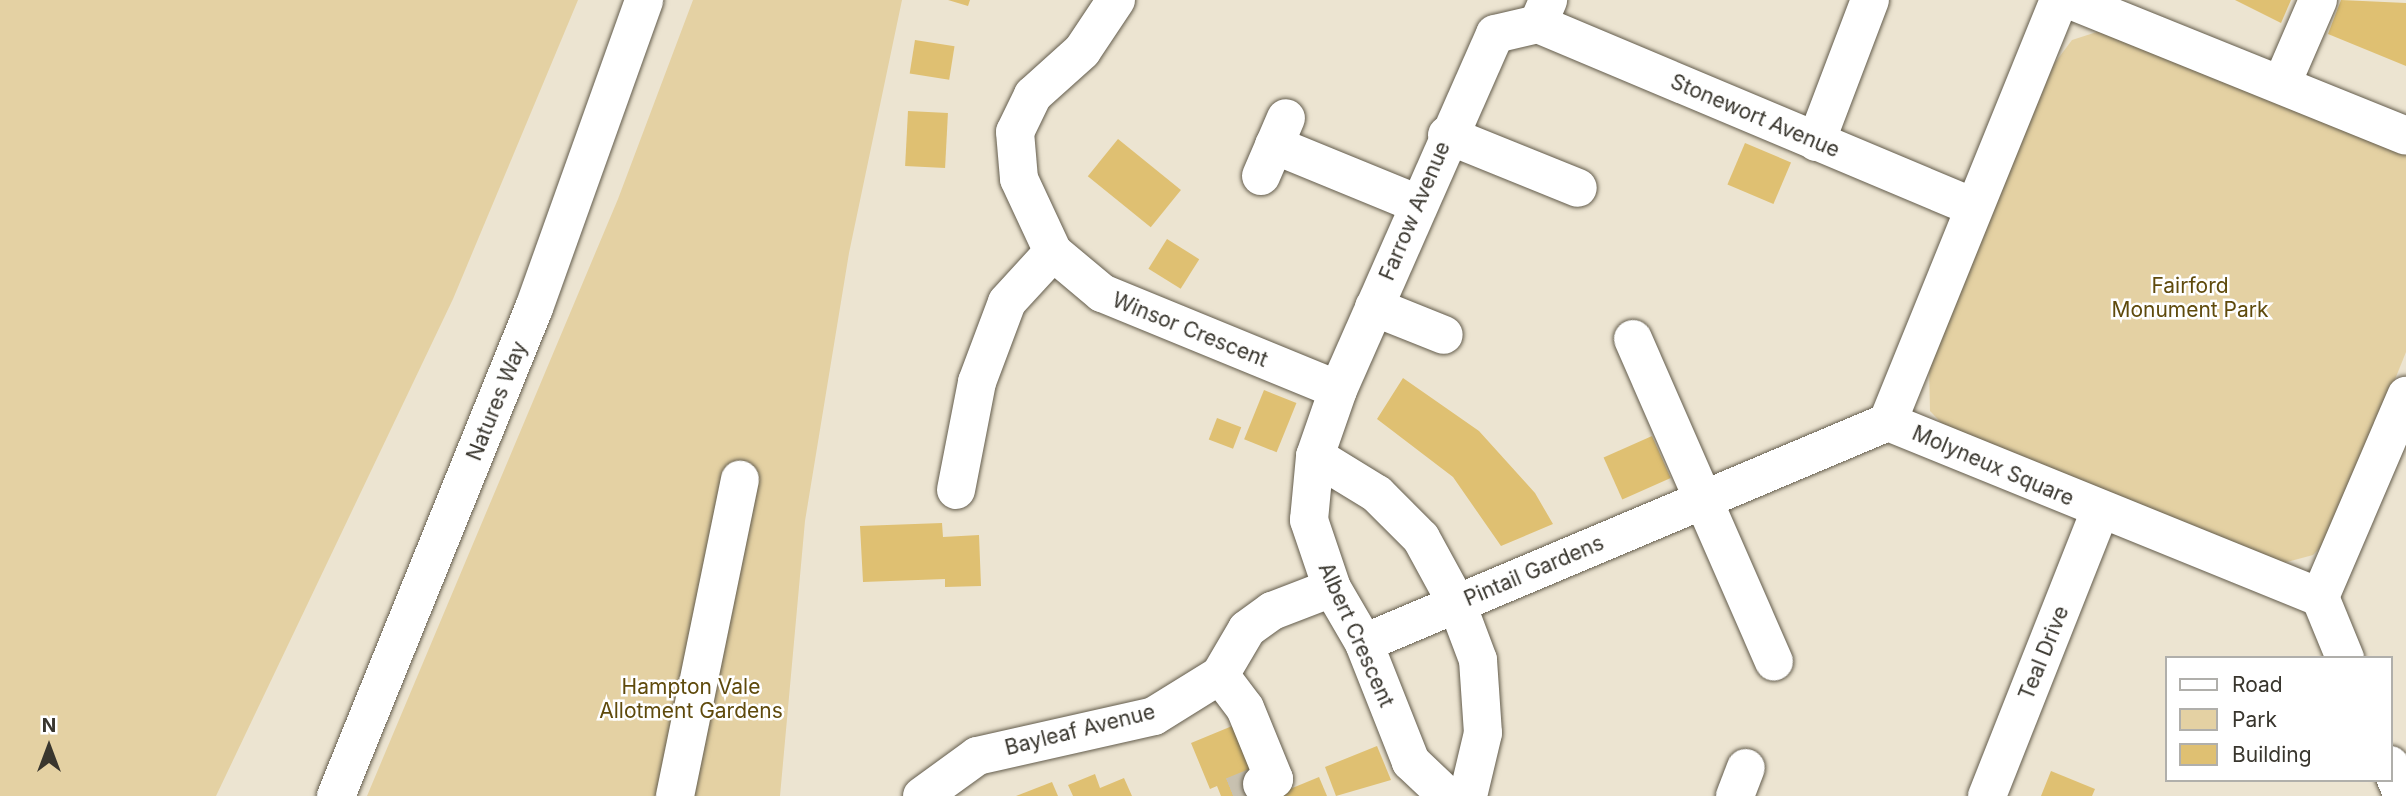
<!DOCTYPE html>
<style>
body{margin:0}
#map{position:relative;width:2406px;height:796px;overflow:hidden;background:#ece4d1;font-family:Inter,sans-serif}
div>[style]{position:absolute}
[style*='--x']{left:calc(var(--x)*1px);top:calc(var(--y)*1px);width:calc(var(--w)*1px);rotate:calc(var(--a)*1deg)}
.green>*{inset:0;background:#e4d1a3}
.building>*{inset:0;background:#dfc072;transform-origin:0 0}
.minor-tunnel>*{height:38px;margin-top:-19px;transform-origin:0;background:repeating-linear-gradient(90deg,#c8c1b0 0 38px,transparent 0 57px)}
.roads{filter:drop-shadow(0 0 2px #635c4c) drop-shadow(0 0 2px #635c4c)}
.minor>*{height:38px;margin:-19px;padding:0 19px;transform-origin:19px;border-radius:19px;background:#fff}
span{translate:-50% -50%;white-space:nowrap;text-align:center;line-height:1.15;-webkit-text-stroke:5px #fff;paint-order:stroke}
.street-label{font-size:21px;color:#39362e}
.park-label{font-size:21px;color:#5f4a0c}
.legend{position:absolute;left:2165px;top:656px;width:228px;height:126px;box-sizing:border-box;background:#fff;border:2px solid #b0afab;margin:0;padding:9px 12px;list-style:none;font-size:21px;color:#39362e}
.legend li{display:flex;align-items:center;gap:14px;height:35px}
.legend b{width:35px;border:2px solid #b0afab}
.north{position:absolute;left:14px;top:712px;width:70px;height:70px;-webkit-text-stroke:5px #fff;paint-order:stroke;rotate:0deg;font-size:19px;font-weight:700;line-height:28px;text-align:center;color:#39362e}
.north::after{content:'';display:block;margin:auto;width:24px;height:32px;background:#39362e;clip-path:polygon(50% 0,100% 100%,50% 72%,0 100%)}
</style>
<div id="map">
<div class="green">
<i style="clip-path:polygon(0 0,578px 0,453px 299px,216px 796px,0 796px)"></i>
<i style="clip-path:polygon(693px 0,902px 0,849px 253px,805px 521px,780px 796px,367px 796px,618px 199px)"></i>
<i style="clip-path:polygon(2103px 30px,2406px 149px,2406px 352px,2332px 536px,2313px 555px,2280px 564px,1955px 437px,1930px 411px,1929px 365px,2054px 64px,2072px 40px)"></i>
</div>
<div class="building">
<i style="clip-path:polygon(948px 0,970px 0,968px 6px)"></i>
<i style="clip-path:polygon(2235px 0,2291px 0,2281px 23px)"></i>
<i style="clip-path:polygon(2341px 0,2406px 3px,2406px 66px,2328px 34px)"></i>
<i style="left:915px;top:40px;width:40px;height:34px;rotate:9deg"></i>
<i style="left:908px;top:111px;width:40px;height:55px;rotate:3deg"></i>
<i style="left:1118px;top:139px;width:81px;height:48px;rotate:39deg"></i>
<i style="left:1745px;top:143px;width:50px;height:45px;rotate:23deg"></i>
<i style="left:1167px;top:239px;width:38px;height:35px;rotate:32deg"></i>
<i style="clip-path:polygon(1403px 378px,1479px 431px,1535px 493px,1553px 524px,1501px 546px,1453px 477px,1377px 419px)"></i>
<i style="left:1264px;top:390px;width:35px;height:53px;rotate:22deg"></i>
<i style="left:1217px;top:418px;width:26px;height:23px;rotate:21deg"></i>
<i style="left:1652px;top:436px;width:46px;height:53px;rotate:66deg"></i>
<i style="clip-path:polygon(942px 523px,943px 537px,979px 535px,981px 586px,945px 587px,945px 579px,863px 582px,860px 526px)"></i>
<i style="clip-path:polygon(1237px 724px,1267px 796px,1221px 796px,1217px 786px,1210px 789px,1191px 743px)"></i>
<i style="clip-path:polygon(1377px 746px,1391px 780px,1336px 796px,1325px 767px)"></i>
<i style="clip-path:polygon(2051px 771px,2095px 789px,2092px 796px,2041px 796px)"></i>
<i style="clip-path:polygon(1095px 774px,1100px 788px,1124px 778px,1132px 796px,1073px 796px,1068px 785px)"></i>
<i style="clip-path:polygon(1319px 777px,1327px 796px,1273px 796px)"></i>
<i style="clip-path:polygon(1052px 782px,1058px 796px,1016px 796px)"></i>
</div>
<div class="minor-tunnel">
<i style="--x:1233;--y:796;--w:31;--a:-22"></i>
</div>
<div class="roads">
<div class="minor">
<i style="--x:1116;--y:0;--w:61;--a:123.7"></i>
<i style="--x:1082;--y:51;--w:66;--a:138.1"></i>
<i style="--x:1033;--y:95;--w:41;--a:115.9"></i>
<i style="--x:1015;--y:132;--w:47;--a:85.1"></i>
<i style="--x:1019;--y:179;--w:81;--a:65"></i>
<i style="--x:1053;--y:252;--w:64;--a:39.9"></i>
<i style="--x:1102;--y:293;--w:255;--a:22.3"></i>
<i style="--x:2059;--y:0;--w:455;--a:112.1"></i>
<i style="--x:1888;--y:422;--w:466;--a:22.1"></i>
<i style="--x:2320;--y:597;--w:219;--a:-66.8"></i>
<i style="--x:2070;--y:0;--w:362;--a:22"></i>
<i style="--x:1538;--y:24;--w:471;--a:22.8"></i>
<i style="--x:2283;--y:81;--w:88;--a:-66.6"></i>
<i style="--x:1447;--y:135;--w:141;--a:22"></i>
<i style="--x:1816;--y:142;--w:152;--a:-69.2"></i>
<i style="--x:1274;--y:145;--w:156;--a:22.3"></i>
<i style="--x:1261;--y:176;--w:63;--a:-66.7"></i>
<i style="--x:1374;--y:307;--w:75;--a:21.8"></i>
<i style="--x:1633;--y:339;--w:352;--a:66.4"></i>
<i style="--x:1315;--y:456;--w:73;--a:31.5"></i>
<i style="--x:1377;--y:494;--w:62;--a:45"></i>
<i style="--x:1421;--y:538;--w:75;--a:61.4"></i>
<i style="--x:1457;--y:604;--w:60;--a:69.4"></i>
<i style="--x:1478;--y:660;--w:73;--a:86.1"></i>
<i style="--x:1483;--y:733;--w:65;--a:103.4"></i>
<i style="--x:956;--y:490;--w:110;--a:-79"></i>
<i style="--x:977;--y:382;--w:85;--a:-69.4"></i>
<i style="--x:1007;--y:302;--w:68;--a:-47.4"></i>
<i style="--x:2320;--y:597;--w:66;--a:67.7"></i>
<i style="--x:1364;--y:643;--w:569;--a:-22.87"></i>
<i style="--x:1220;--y:675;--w:41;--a:52.9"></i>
<i style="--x:1245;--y:708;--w:77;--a:67.8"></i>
<i style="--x:1274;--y:779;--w:13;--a:157"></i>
<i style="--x:2390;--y:765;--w:34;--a:67"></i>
<i style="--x:336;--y:796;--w:527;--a:-67.92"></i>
<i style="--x:534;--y:308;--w:327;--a:-70.3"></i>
<i style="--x:675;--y:796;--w:323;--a:-78.4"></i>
<i style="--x:922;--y:796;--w:68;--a:-36"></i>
<i style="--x:977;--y:756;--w:181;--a:-12.7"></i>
<i style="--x:1154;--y:716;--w:78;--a:-31.8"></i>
<i style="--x:1220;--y:675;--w:53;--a:-59.6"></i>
<i style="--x:1247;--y:629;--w:31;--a:-36"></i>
<i style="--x:1272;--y:611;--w:64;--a:-21"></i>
<i style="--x:1447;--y:796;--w:50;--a:-136.6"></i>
<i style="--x:1411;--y:762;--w:128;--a:-111.6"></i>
<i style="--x:1364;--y:643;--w:64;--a:-120.2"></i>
<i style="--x:1332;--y:588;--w:72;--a:-108.7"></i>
<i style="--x:1309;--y:520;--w:64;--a:-84.6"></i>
<i style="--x:1315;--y:456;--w:70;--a:-70.8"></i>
<i style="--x:1338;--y:390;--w:389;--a:-66.2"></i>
<i style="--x:1495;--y:34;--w:44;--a:-13.1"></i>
<i style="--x:1538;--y:24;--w:26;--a:-67"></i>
<i style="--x:1735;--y:796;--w:30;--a:-69"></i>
<i style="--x:1987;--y:796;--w:307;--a:-68.4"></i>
</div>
</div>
<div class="street-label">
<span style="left:1755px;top:116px;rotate:23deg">Stonewort Avenue</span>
<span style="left:1415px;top:211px;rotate:-67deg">Farrow Avenue</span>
<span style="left:1190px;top:330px;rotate:22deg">Winsor Crescent</span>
<span style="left:497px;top:401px;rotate:-68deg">Natures Way</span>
<span style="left:1993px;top:466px;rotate:23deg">Molyneux Square</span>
<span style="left:1534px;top:571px;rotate:-23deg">Pintail Gardens</span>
<span style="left:1356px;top:635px;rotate:66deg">Albert Crescent</span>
<span style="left:2044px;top:653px;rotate:-68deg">Teal Drive</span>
<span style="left:1080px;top:730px;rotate:-14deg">Bayleaf Avenue</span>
</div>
<div class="park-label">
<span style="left:2190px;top:298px">Fairford<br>Monument Park</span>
<span style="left:691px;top:699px">Hampton Vale<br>Allotment Gardens</span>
</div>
<ul class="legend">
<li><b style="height:9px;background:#fff"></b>Road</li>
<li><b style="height:19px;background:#e4d1a3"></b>Park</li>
<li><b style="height:19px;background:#dfc072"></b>Building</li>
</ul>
<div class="north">N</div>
</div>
